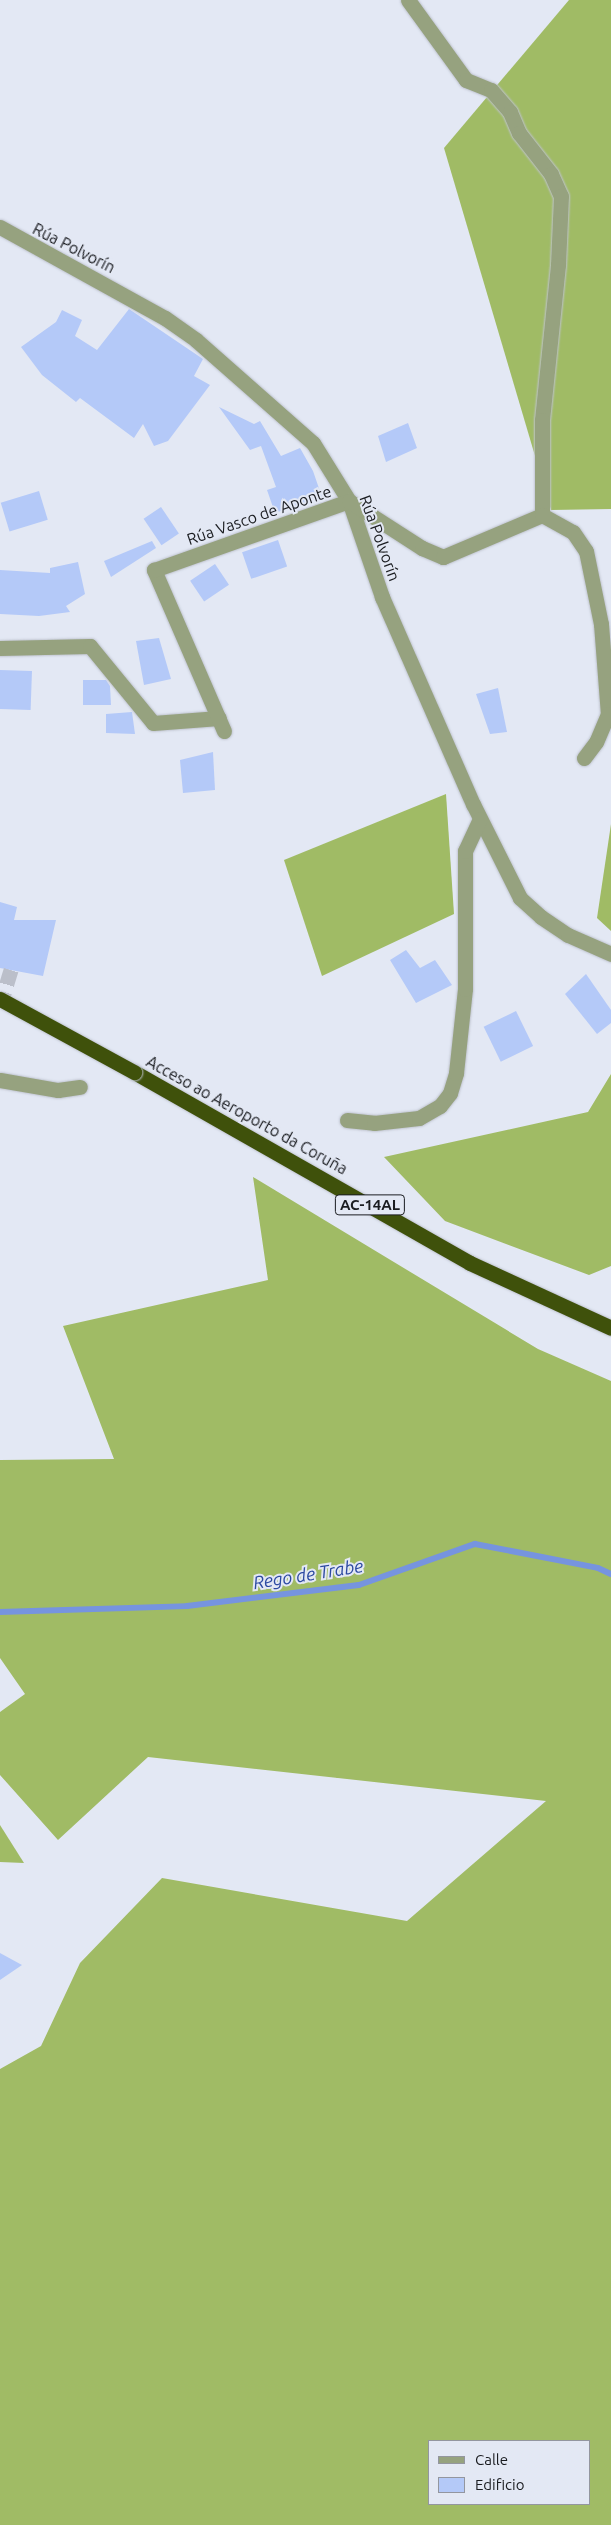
<!DOCTYPE html>
<meta charset="utf-8">
<style>
body{margin:0}
#map{position:relative;width:611px;height:2525px;overflow:hidden;background:#e3e8f4;font-family:Ubuntu,sans-serif}
div>[style]{position:absolute}
[style*='--x']{left:calc(var(--x)*1px);top:calc(var(--y)*1px);width:calc(var(--w)*1px);rotate:calc(var(--a)*1deg)}
.forest>*{inset:0;background:#a0bb65}
.stream>*{height:6px;margin:-3px;padding:0 3px;transform-origin:3px;border-radius:3px;background:#7694df}
.building>*{inset:0;background:#b4c9f8;transform-origin:0 0}
.street-tunnel>*{height:15px;margin-top:-7.5px;transform-origin:0;background:repeating-linear-gradient(90deg,#bbbfca 0 15px,transparent 0 23px)}
.roads{filter:drop-shadow(0 0 1px #bfc3ce) drop-shadow(0 0 1px #bfc3ce)}
.street>*{height:15px;margin:-7.5px;padding:0 7.5px;transform-origin:7.5px;border-radius:7.5px;background:#96a27f}
.highway>*{height:15px;margin:-7.5px;padding:0 7.5px;transform-origin:7.5px;border-radius:7.5px;background:#3f510b}
.bridges{filter:drop-shadow(0 0 1px #bfc3ce) drop-shadow(0 0 1px #bfc3ce)}
.highway-bridge>*{height:15px;margin:-7.5px;padding:0 7.5px;transform-origin:7.5px;border-radius:7.5px;background:#3f510b}
span{translate:-50% -50%;white-space:nowrap;text-align:center;line-height:1.15;-webkit-text-stroke:4px #e3e8f4;paint-order:stroke}
.shield-label span{padding:1px 4px;background:#e3e8f4;border:1px solid;border-radius:4px;-webkit-text-stroke-width:0}
.shield-label{font-size:15px;color:#1a1c20;font-weight:700}
.street-label{font-size:16px;color:#1a1c20}
.water-label{font-size:18px;color:#2c49a1;font-style:italic}
.legend{position:absolute;left:428px;top:2440px;width:162px;height:65px;box-sizing:border-box;background:#e3e8f4;border:1px solid #93969f;margin:0;padding:6px 9px;list-style:none;font-size:15px;color:#1a1c20}
.legend li{display:flex;align-items:center;gap:10px;height:25px}
.legend b{width:25px;border:1px solid #93969f}
</style>
<div id="map">
<div class="forest">
<i style="clip-path:polygon(569px 0,611px 0,611px 509px,551px 510px,444px 148px)"></i>
<i style="clip-path:polygon(446px 794px,454px 914px,322px 976px,284px 860px)"></i>
<i style="clip-path:polygon(611px 824px,611px 931px,597px 918px)"></i>
<i style="clip-path:polygon(611px 1074px,611px 1266px,589px 1275px,445px 1221px,384px 1157px,588px 1112px)"></i>
<i style="clip-path:polygon(evenodd,253px 1177px,538px 1349px,611px 1381px,611px 2525px,0 2525px,0 2069px,41px 2046px,80px 1963px,162px 1878px,407px 1921px,546px 1801px,148px 1757px,58px 1840px,0 1775px,0 1712px,25px 1694px,0 1658px,0 1460px,114px 1459px,63px 1326px,268px 1280px,253px 1177px,430px 2441px,590px 2441px,590px 2504px,430px 2504px,430px 2441px)"></i>
<i style="clip-path:polygon(0 1825px,24px 1863px,0 1862px)"></i>
</div>
<div class="stream">
<i style="--x:0;--y:1612;--w:187;--a:-1.8"></i>
<i style="--x:187;--y:1606;--w:173;--a:-7"></i>
<i style="--x:359;--y:1585;--w:123;--a:-19.5"></i>
<i style="--x:475;--y:1544;--w:125;--a:11"></i>
<i style="--x:598;--y:1568;--w:14;--a:25"></i>
</div>
<div class="building">
<i style="clip-path:polygon(129px 309px,203px 359px,194px 376px,210px 385px,168px 441px,154px 446px,143px 424px,134px 438px,80px 398px,76px 402px,42px 375px,21px 347px,56px 322px,62px 310px,82px 320px,75px 336px,97px 350px)"></i>
<i style="clip-path:polygon(219px 407px,254px 424px,260px 421px,281px 456px,300px 448px,313px 471px,322px 497px,275px 513px,267px 490px,276px 487px,261px 446px,250px 450px)"></i>
<i style="clip-path:polygon(408px 423px,417px 448px,386px 462px,378px 436px)"></i>
<i style="left:39px;top:491px;width:30px;height:40px;rotate:73deg"></i>
<i style="left:161px;top:507px;width:32px;height:21px;rotate:56deg"></i>
<i style="left:278px;top:540px;width:28px;height:38px;rotate:71deg"></i>
<i style="clip-path:polygon(152px 541px,156px 548px,111px 577px,104px 561px)"></i>
<i style="clip-path:polygon(78px 562px,85px 594px,66px 606px,70px 612px,39px 616px,0 614px,0 570px,50px 573px,50px 568px)"></i>
<i style="left:215px;top:564px;width:25px;height:30px;rotate:56deg"></i>
<i style="clip-path:polygon(159px 638px,171px 679px,144px 685px,136px 641px)"></i>
<i style="left:0;top:670px;width:32px;height:39px;rotate:2deg"></i>
<i style="clip-path:polygon(83px 680px,106px 680px,110px 686px,111px 705px,83px 705px)"></i>
<i style="clip-path:polygon(498px 688px,507px 732px,490px 734px,476px 694px)"></i>
<i style="clip-path:polygon(132px 712px,135px 734px,106px 733px,106px 714px)"></i>
<i style="clip-path:polygon(213px 752px,215px 790px,183px 793px,180px 760px)"></i>
<i style="clip-path:polygon(0 902px,17px 907px,14px 920px,56px 920px,43px 976px,0 968px)"></i>
<i style="clip-path:polygon(406px 950px,420px 968px,435px 960px,452px 985px,416px 1003px,390px 960px)"></i>
<i style="clip-path:polygon(586px 974px,611px 1010px,611px 1023px,597px 1034px,565px 994px)"></i>
<i style="left:516px;top:1011px;width:39px;height:36px;rotate:64deg"></i>
<i style="clip-path:polygon(0 1953px,22px 1965px,0 1980px)"></i>
</div>
<div class="street-tunnel">
<i style="--x:0;--y:1006;--w:38;--a:-73"></i>
</div>
<div class="roads">
<div class="street">
<i style="--x:408;--y:0;--w:99;--a:54.1"></i>
<i style="--x:466;--y:80;--w:27;--a:22"></i>
<i style="--x:491;--y:90;--w:29;--a:49"></i>
<i style="--x:510;--y:112;--w:23;--a:67"></i>
<i style="--x:519;--y:133;--w:52;--a:52"></i>
<i style="--x:551;--y:174;--w:24;--a:66"></i>
<i style="--x:561;--y:196;--w:69;--a:92.5"></i>
<i style="--x:558;--y:265;--w:156;--a:95.9"></i>
<i style="--x:542;--y:420;--w:95;--a:90"></i>
<i style="--x:0;--y:227;--w:188;--a:28.9"></i>
<i style="--x:165;--y:318;--w:38;--a:35"></i>
<i style="--x:196;--y:340;--w:156;--a:41.4"></i>
<i style="--x:313;--y:443;--w:68;--a:58.2"></i>
<i style="--x:349;--y:501;--w:102;--a:71"></i>
<i style="--x:382;--y:597;--w:226;--a:66.3"></i>
<i style="--x:473;--y:804;--w:105;--a:63.4"></i>
<i style="--x:520;--y:898;--w:28;--a:42"></i>
<i style="--x:541;--y:917;--w:32;--a:34"></i>
<i style="--x:568;--y:935;--w:47;--a:23.8"></i>
<i style="--x:0;--y:648;--w:90;--a:-1.3"></i>
<i style="--x:90;--y:646;--w:99;--a:50.7"></i>
<i style="--x:153;--y:723;--w:66;--a:-4.3"></i>
<i style="--x:224;--y:731;--w:176;--a:-113.5"></i>
<i style="--x:154;--y:570;--w:207;--a:-19.5"></i>
<i style="--x:349;--y:501;--w:87;--a:32.8"></i>
<i style="--x:422;--y:548;--w:23;--a:23"></i>
<i style="--x:443;--y:557;--w:108;--a:-23"></i>
<i style="--x:542;--y:515;--w:35;--a:29"></i>
<i style="--x:573;--y:532;--w:23;--a:56"></i>
<i style="--x:586;--y:551;--w:75;--a:78.4"></i>
<i style="--x:601;--y:624;--w:90;--a:85.6"></i>
<i style="--x:608;--y:714;--w:30;--a:113"></i>
<i style="--x:596;--y:742;--w:20;--a:127"></i>
<i style="--x:0;--y:1080;--w:59;--a:9.8"></i>
<i style="--x:58;--y:1090;--w:22;--a:-8"></i>
<i style="--x:347;--y:1120;--w:27;--a:6"></i>
<i style="--x:374;--y:1123;--w:45;--a:-6.3"></i>
<i style="--x:419;--y:1118;--w:24;--a:-30"></i>
<i style="--x:440;--y:1106;--w:16;--a:-52"></i>
<i style="--x:450;--y:1093;--w:21;--a:-73"></i>
<i style="--x:456;--y:1073;--w:84;--a:-83.9"></i>
<i style="--x:465;--y:989;--w:138;--a:-90"></i>
<i style="--x:465;--y:851;--w:35;--a:-65"></i>
</div>
<div class="highway">
<i style="--x:134;--y:1072;--w:386;--a:29.6"></i>
<i style="--x:470;--y:1263;--w:155;--a:24.7"></i>
</div>
</div>
<div class="bridges">
<div class="highway-bridge">
<i style="--x:0;--y:999;--w:153;--a:28.6"></i>
</div>
</div>
<div class="shield-label">
<span style="left:370px;top:1205px">AC-14AL</span>
</div>
<div class="street-label">
<span style="left:74px;top:248px;rotate:27deg">Rúa Polvorín</span>
<span style="left:259px;top:515px;rotate:-19deg">Rúa Vasco de Aponte</span>
<span style="left:380px;top:538px;rotate:70deg">Rúa Polvorín</span>
<span style="left:247px;top:1115px;rotate:29deg">Acceso ao Aeroporto da Coruña</span>
</div>
<div class="water-label">
<span style="left:308px;top:1574px;rotate:-9deg">Rego de Trabe</span>
</div>
<ul class="legend">
<li><b style="height:6px;background:#96a27f"></b>Calle</li>
<li><b style="height:14px;background:#b4c9f8"></b>Edificio</li>
</ul>
</div>
